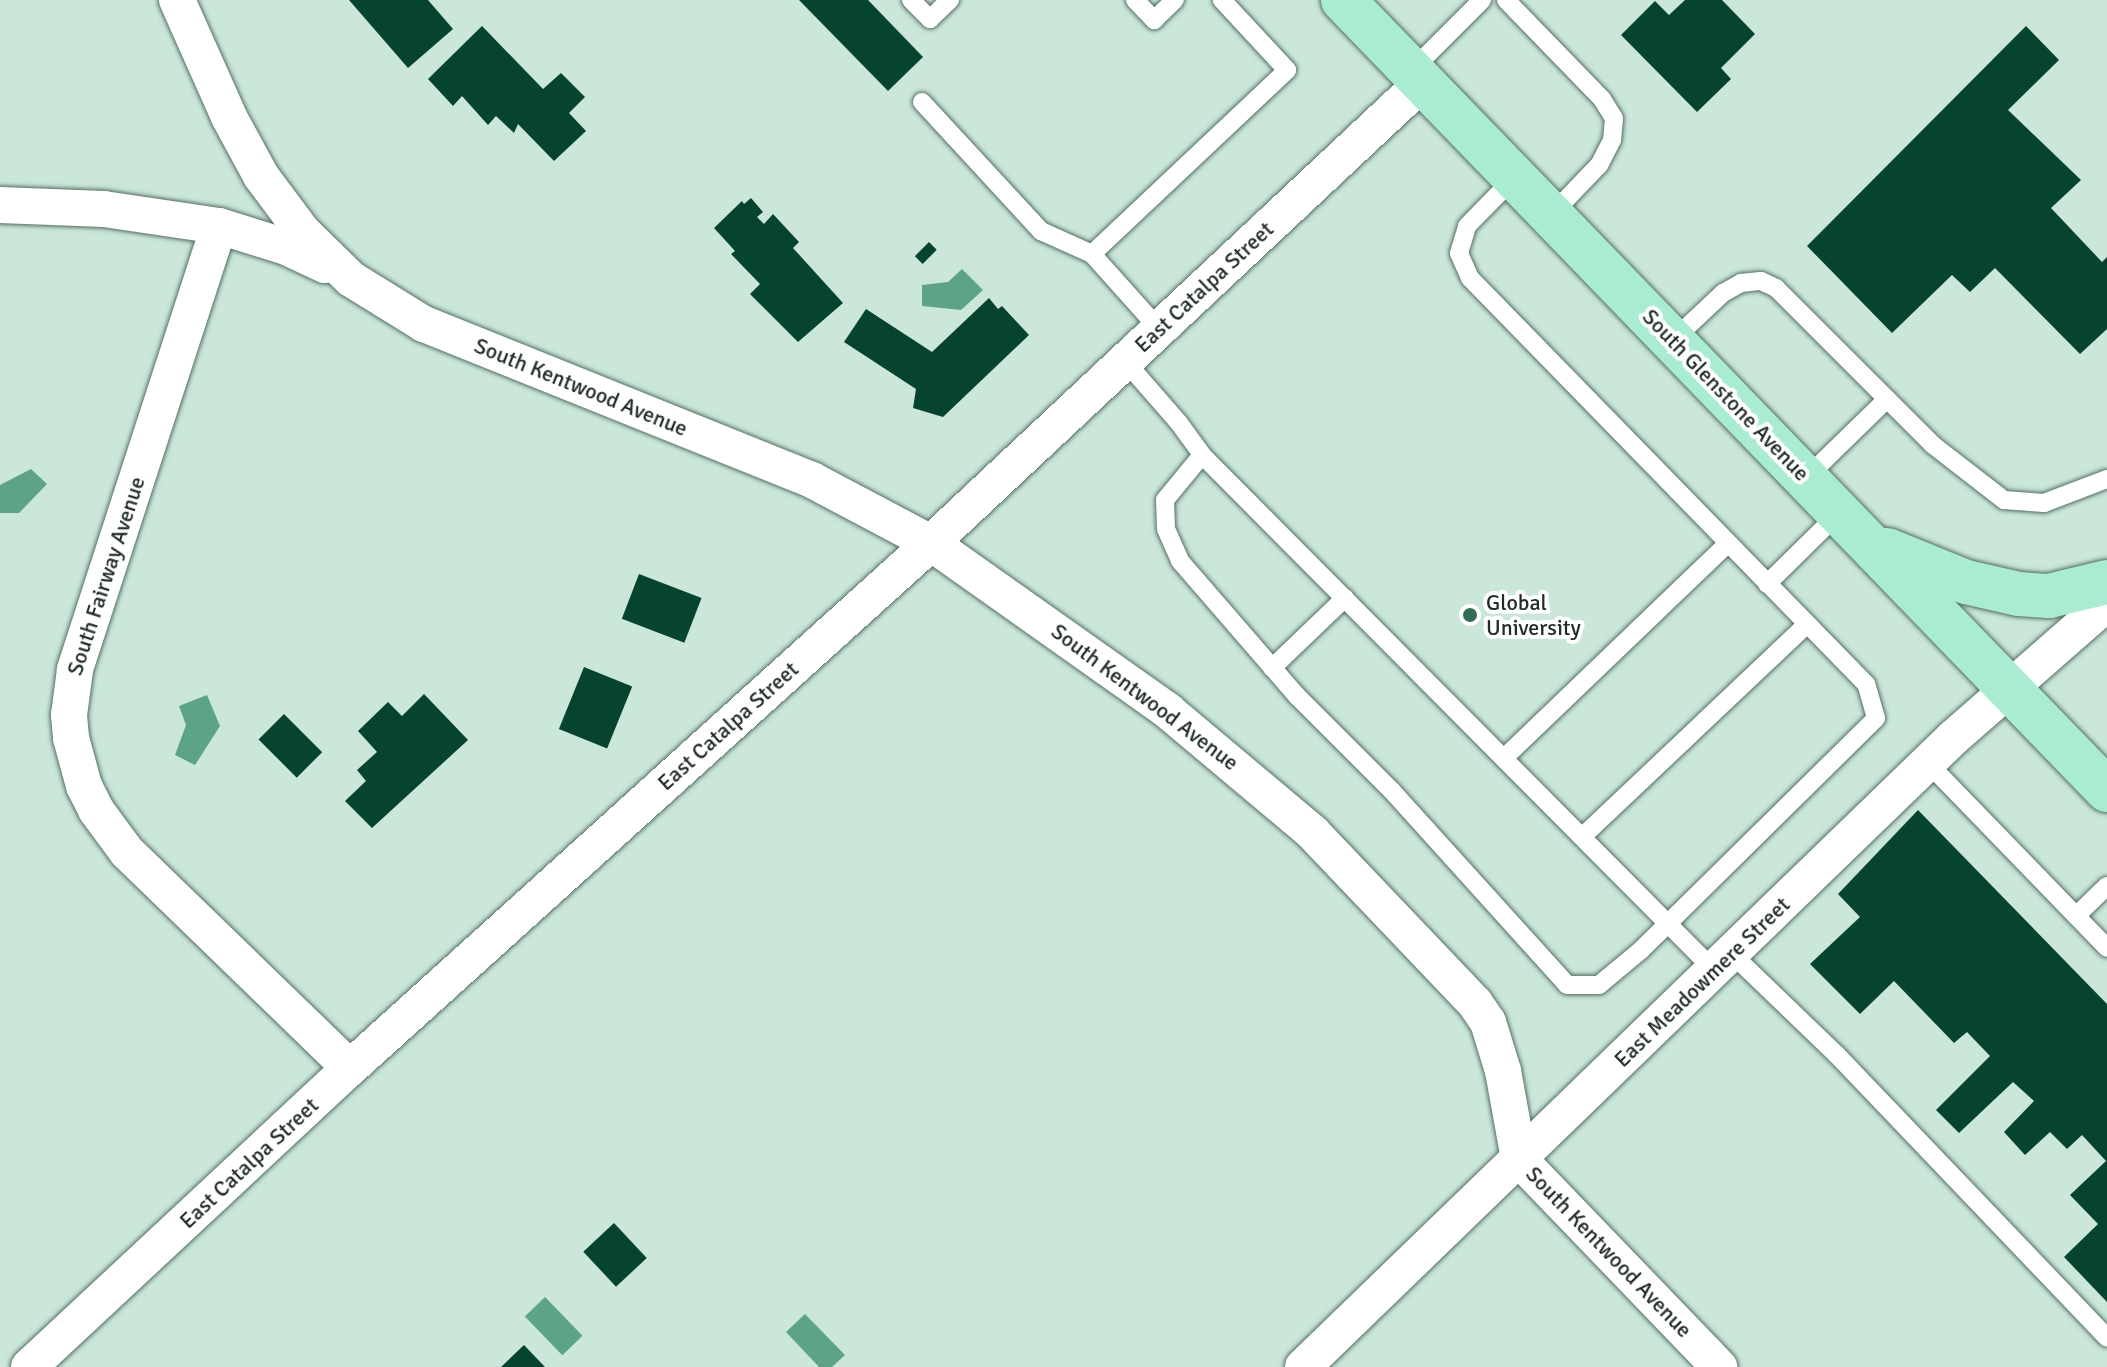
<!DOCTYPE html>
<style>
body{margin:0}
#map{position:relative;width:2107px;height:1367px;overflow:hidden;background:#cae7da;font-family:Signika,sans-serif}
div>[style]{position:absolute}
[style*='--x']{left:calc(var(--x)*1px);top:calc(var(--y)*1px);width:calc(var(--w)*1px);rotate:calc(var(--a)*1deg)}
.water>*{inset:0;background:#5da487;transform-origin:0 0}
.building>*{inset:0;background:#064430;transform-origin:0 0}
.roads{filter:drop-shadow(0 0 2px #556f63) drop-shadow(0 0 2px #556f63)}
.lane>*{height:18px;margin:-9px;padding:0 9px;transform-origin:9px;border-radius:9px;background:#fff}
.street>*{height:36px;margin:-18px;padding:0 18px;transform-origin:18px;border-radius:18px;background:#fff}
.primary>*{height:44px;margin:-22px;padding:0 22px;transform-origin:22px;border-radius:22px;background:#a9ecd2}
.dots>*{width:22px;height:22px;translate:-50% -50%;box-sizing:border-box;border:4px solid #fff;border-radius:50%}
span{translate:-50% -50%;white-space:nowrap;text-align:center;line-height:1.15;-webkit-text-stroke:8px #fff;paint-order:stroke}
.street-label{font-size:22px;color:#212c27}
.poi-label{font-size:22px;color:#212c27}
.left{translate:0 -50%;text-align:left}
</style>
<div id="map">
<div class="water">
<i style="clip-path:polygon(962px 269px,983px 290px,961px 310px,922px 306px,922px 285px,948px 282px)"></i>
<i style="clip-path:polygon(31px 469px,47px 484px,19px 513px,0 513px,0 485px)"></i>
<i style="clip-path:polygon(207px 695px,220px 726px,195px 765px,175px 755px,186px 725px,179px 706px)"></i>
<i style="left:545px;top:1297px;width:54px;height:28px;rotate:46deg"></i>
<i style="clip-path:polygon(805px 1314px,845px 1355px,832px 1367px,819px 1367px,786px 1332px)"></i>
</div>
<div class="building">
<i style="clip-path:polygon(349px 0,428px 0,453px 29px,408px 68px)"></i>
<i style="clip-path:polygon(799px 0,868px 0,923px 57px,888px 91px)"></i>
<i style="clip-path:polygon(1685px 0,1722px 0,1755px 34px,1721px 68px,1731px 79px,1697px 112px,1621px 35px,1655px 1px,1669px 15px)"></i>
<i style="clip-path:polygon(482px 26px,543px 89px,561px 73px,585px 97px,569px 113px,586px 131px,554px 161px,518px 124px,514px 133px,496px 116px,488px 125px,462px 96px,453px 106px,428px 79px)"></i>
<i style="clip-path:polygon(2026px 26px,2059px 60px,2008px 110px,2081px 180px,2051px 208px,2102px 262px,2107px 257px,2107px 329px,2080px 354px,1995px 268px,1970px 292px,1952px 275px,1892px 333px,1807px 246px)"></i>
<i style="clip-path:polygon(751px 198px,763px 212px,757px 217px,764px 224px,773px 214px,799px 242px,793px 248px,843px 303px,798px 342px,750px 294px,760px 284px,731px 254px,735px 251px,714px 228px,742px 201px,744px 204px)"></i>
<i style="left:929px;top:242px;width:11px;height:20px;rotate:45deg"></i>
<i style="clip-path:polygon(989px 298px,998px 309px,1002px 306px,1029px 335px,943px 417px,913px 408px,916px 389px,844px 342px,866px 309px,932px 352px)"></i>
<i style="left:639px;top:574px;width:67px;height:48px;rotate:21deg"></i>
<i style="left:584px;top:667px;width:52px;height:67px;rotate:22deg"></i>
<i style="clip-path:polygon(424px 694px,468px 740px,372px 828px,345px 801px,366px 781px,357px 770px,377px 752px,358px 731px,388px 702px,402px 716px)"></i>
<i style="left:284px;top:714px;width:54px;height:36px;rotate:45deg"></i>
<i style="clip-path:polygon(1918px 810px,2107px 1004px,2107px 1302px,2064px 1257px,2098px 1224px,2070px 1195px,2106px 1161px,2082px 1135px,2067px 1149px,2050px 1132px,2025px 1155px,2004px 1132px,2034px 1101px,2013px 1082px,1959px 1133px,1936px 1110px,1990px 1056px,1967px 1032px,1954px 1043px,1894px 981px,1860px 1014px,1810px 964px,1860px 917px,1838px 894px)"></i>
<i style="left:614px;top:1223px;width:48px;height:42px;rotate:47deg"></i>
<i style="clip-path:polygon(524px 1345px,545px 1367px,501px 1367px)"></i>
</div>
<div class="roads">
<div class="lane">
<i style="--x:911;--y:0;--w:27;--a:45"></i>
<i style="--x:930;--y:19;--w:28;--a:-44"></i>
<i style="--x:1135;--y:0;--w:28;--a:46"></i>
<i style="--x:1154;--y:20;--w:29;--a:-44"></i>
<i style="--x:1506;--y:0;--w:138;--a:45.9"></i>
<i style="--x:1602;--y:99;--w:22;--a:58"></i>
<i style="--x:1614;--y:118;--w:22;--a:95"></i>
<i style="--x:1612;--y:140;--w:28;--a:117"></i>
<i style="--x:1599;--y:165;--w:69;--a:133.8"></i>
<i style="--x:1412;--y:70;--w:99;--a:-45"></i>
<i style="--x:922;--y:102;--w:176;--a:47.3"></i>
<i style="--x:1041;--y:231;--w:56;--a:24.3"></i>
<i style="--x:1092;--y:254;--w:101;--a:48.2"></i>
<i style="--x:1092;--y:254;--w:268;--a:-43.3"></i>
<i style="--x:1287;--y:70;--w:96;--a:-132.9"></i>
<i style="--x:1673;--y:340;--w:69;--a:-43.2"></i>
<i style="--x:1723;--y:293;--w:21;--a:-29"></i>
<i style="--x:1741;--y:283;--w:20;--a:-6"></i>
<i style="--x:1761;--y:281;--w:17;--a:25"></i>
<i style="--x:1776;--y:288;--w:222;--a:45"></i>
<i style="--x:1933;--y:445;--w:90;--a:37.8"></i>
<i style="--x:2004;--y:500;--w:40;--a:4.3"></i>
<i style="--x:2044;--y:503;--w:67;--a:-20.9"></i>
<i style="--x:1125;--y:361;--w:82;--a:48.9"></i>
<i style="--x:1179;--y:423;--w:39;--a:54"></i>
<i style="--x:1202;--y:455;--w:58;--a:129.4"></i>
<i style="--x:1165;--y:500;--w:29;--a:88"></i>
<i style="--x:1166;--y:529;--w:35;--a:66"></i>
<i style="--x:1180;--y:561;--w:179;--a:49.1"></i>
<i style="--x:1297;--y:696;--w:134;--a:45"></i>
<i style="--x:1392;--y:791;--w:261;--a:47.9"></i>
<i style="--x:1567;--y:985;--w:32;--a:0"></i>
<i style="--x:1599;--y:985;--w:55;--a:-39.8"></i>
<i style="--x:1641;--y:950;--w:330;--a:-44.6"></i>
<i style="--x:1876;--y:718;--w:35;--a:-106"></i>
<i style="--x:1866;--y:684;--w:567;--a:-134.29"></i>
<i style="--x:1470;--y:278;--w:27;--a:-114"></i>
<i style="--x:1459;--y:253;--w:28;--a:-73"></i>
<i style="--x:1467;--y:226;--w:69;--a:-45.6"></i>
<i style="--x:1202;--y:455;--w:726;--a:45.17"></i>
<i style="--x:1806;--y:478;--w:113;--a:-44.3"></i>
<i style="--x:1767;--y:584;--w:101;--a:-44.6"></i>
<i style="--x:1272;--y:668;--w:101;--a:-43.8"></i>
<i style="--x:1504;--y:758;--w:310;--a:-43.8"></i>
<i style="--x:1927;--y:762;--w:259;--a:45.9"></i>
<i style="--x:1583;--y:836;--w:308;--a:-43.4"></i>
<i style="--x:2076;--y:916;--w:43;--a:-44.1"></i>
<i style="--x:1731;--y:953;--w:147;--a:43.9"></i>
<i style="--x:1837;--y:1055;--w:391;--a:46.3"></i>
</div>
<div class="street">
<i style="--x:177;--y:0;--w:128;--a:66"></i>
<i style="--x:229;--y:117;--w:67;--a:61.5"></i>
<i style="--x:261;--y:176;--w:69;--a:53.3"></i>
<i style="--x:302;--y:231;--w:69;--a:44.4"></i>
<i style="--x:351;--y:279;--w:86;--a:31.7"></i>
<i style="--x:424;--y:324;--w:418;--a:21.9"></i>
<i style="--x:812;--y:480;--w:135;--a:27.9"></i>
<i style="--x:931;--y:543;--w:291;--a:35.3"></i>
<i style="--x:1168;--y:711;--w:188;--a:40"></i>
<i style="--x:1312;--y:832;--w:236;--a:46.4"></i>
<i style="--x:1475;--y:1003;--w:23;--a:56"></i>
<i style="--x:1488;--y:1022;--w:51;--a:73"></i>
<i style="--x:1503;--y:1071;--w:89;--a:79.7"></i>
<i style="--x:1519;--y:1159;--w:289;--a:46.1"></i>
<i style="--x:0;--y:205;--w:104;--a:2.2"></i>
<i style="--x:104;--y:209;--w:116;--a:8.4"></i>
<i style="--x:219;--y:226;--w:70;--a:17.4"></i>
<i style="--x:286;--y:247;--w:43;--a:24.8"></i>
<i style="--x:219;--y:226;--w:467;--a:108"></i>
<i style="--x:75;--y:670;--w:45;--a:97.6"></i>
<i style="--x:69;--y:715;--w:23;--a:85"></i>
<i style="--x:71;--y:738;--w:50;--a:74.8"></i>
<i style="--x:84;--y:786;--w:27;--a:63"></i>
<i style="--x:96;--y:810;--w:52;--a:53.6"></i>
<i style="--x:127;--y:852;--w:310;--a:44.1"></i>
<i style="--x:29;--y:1367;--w:439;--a:-43"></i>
<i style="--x:350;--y:1068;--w:783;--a:-42.1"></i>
<i style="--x:931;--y:543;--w:674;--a:-43.14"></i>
<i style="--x:1303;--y:1367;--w:905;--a:-44.06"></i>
<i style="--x:1953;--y:738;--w:205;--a:-41.2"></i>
</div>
<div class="primary">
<i style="--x:1343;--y:0;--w:1099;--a:45.96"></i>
<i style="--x:1887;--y:550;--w:85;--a:22.1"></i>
<i style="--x:1966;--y:582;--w:54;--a:12.8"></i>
<i style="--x:2019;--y:594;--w:30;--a:4"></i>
<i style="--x:2049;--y:596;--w:60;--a:-13.6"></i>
</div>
</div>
<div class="dots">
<i style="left:1470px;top:615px;background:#326c55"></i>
</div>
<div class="street-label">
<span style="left:1204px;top:287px;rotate:-43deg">East Catalpa Street</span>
<span style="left:581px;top:387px;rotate:22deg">South Kentwood Avenue</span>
<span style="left:1726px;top:395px;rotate:46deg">South Glenstone Avenue</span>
<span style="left:106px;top:576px;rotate:-72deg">South Fairway Avenue</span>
<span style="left:1145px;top:697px;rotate:37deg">South Kentwood Avenue</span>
<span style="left:728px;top:726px;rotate:-42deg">East Catalpa Street</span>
<span style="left:1702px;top:982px;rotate:-44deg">East Meadowmere Street</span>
<span style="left:249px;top:1163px;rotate:-43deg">East Catalpa Street</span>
<span style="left:1609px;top:1252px;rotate:46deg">South Kentwood Avenue</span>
</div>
<div class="poi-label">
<span class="left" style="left:1486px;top:615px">Global<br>University</span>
</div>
</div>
